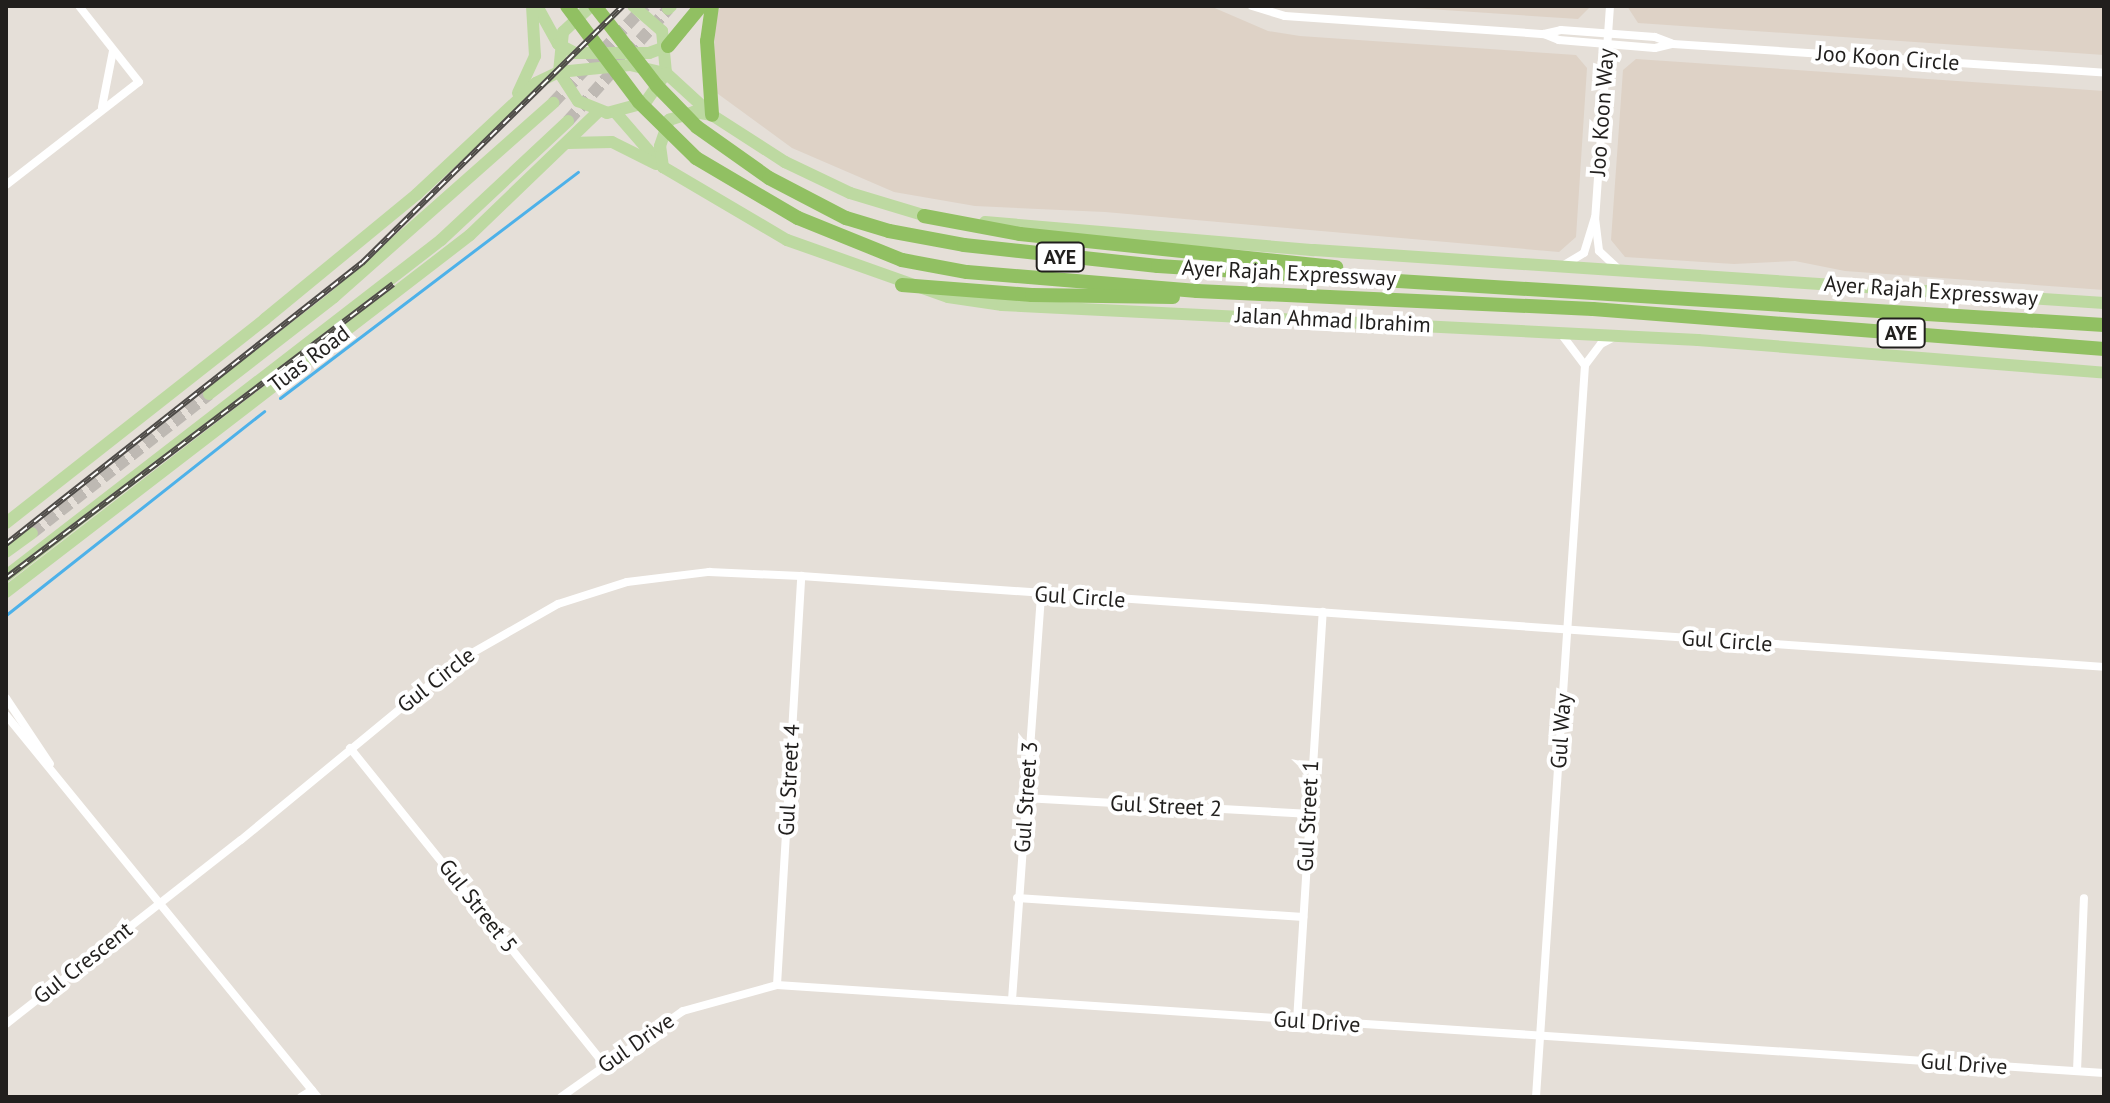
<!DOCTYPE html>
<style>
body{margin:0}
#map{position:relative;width:2110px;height:1103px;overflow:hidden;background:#e5dfd8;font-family:"PT Sans",sans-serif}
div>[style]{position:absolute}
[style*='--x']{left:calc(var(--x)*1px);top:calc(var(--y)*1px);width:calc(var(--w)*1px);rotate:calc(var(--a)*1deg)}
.built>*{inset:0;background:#ded2c6}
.stream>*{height:3px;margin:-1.5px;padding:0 1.5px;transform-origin:1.5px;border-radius:1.5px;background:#4db1e9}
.primary-tunnel>*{height:12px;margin-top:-6px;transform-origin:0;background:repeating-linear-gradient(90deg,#beb9b3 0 12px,transparent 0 18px)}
.minor>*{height:8px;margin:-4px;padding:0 4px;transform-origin:4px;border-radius:4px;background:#fff}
.primary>*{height:12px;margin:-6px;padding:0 6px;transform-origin:6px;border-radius:6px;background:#bdd9a1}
.motorway>*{height:14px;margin:-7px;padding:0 7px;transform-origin:7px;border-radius:7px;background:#91c062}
.rail>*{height:6px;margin-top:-3px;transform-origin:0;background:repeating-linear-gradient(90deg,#fff 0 9px,#4e4b48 0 18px);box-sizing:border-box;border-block:2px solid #4e4b48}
span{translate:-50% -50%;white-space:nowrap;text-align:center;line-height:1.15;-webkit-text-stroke:8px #fff;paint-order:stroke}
.shield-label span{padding:2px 6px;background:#fff;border:2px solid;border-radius:6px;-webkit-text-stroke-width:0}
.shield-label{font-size:20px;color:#211f1d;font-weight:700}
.street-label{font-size:22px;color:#211f1d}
.frame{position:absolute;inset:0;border:8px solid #211f1d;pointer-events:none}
</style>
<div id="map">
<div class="built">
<i style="clip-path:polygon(722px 6px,1210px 6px,1268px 31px,1300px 36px,1576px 55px,1587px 68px,1576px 237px,1559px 252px,1105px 212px,975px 206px,894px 192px,792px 148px,714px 91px,715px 14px)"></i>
<i style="clip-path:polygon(1384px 6px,1591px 6px,1578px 19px)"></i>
<i style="clip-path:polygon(1627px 6px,2104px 6px,2104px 55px,1638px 23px)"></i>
<i style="clip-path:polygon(1636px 59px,2104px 91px,2104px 290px,1845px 271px,1795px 261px,1734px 264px,1625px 257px,1611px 240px,1623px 70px)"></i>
</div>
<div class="stream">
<i style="--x:280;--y:398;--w:374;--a:-37.2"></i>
<i style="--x:6;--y:615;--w:329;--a:-38.3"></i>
</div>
<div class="primary-tunnel">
<i style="--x:553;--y:103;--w:134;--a:-46.5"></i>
<i style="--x:568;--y:121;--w:150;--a:-48.2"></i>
<i style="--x:32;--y:533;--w:225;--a:-38.1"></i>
</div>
<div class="minor">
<i style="--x:1252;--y:6;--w:34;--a:17"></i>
<i style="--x:1285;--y:16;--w:260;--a:4"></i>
<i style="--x:1544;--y:34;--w:17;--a:-13"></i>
<i style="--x:1561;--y:30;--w:94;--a:4.3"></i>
<i style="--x:1655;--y:37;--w:17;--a:21"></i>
<i style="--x:1610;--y:6;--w:213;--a:94"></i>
<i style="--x:1595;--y:218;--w:33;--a:83"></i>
<i style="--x:1599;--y:251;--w:25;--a:43"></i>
<i style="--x:1544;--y:34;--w:16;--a:22"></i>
<i style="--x:1559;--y:40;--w:96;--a:4.8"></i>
<i style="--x:1655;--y:48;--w:18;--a:-13"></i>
<i style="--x:1673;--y:44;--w:432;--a:3.8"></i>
<i style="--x:102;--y:107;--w:57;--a:-78.9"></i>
<i style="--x:6;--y:185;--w:168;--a:-37.8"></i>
<i style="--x:139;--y:82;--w:97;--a:-128.3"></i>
<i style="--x:1564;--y:265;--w:23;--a:-31"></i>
<i style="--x:1584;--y:253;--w:37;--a:-73"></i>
<i style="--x:1562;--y:335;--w:38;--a:53"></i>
<i style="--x:6;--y:698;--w:79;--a:56.3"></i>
<i style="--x:6;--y:715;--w:493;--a:50.8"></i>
<i style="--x:350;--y:748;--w:405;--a:51.2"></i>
<i style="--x:1024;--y:798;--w:283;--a:3.2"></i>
<i style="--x:1017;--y:898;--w:287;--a:3.8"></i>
<i style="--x:777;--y:985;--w:410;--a:-86.6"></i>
<i style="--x:1012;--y:1000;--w:407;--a:-85.9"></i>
<i style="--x:1297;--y:1021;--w:410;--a:-86.4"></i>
<i style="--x:6;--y:1024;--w:298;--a:-38.1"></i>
<i style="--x:241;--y:840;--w:281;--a:-39.5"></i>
<i style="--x:458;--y:661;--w:115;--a:-29.7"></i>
<i style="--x:558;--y:604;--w:72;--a:-17.7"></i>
<i style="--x:627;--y:582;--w:83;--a:-7"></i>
<i style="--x:709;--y:572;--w:92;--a:2.5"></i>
<i style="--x:801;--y:576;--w:1306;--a:3.99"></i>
<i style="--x:2077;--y:1071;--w:173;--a:-87.7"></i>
<i style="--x:301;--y:1097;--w:13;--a:-32"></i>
<i style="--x:561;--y:1097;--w:149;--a:-35.2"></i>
<i style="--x:683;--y:1011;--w:98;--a:-15.5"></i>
<i style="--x:777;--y:985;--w:1330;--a:3.79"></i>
<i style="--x:1536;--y:1097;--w:734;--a:-86.17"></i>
<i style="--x:1585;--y:365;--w:26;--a:-53"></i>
<i style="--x:1601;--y:344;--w:15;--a:-28"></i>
</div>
<div class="primary">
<i style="--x:537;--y:6;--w:43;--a:61.1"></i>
<i style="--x:591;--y:6;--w:38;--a:137"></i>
<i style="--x:563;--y:32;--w:40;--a:95.7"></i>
<i style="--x:559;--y:72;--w:35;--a:57"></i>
<i style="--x:578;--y:101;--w:31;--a:22"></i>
<i style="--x:607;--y:113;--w:39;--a:-15"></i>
<i style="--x:645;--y:103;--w:37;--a:-55"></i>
<i style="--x:666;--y:73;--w:42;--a:-95.4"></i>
<i style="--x:662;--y:31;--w:38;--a:-139"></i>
<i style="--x:668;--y:9;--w:4;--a:-45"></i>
<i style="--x:558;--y:44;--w:19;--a:28"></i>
<i style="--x:575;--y:53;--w:74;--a:0"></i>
<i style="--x:649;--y:53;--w:20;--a:-20"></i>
<i style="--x:518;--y:93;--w:41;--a:-65.3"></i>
<i style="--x:535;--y:56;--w:50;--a:-93.4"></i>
<i style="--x:616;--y:113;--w:72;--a:49"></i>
<i style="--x:663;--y:167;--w:144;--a:30.5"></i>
<i style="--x:787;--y:240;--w:171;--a:19.5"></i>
<i style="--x:948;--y:297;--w:55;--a:8.4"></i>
<i style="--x:1002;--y:305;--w:697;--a:2.88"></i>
<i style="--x:1698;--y:340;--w:407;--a:4.6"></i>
<i style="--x:568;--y:143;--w:44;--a:-1.3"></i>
<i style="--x:612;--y:142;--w:49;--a:26.6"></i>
<i style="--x:663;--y:167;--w:21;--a:-98"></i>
<i style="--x:660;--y:146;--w:28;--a:-71"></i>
<i style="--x:669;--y:120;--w:26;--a:-18"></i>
<i style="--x:694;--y:112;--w:17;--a:10"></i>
<i style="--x:985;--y:222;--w:330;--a:4.9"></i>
<i style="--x:1314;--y:250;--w:792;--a:3.84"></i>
<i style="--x:209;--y:394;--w:158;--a:-37.8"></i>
<i style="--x:334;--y:297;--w:293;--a:-41.5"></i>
<i style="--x:6;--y:523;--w:330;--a:-38.2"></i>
<i style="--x:265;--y:319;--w:197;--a:-39.4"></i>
<i style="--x:417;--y:194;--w:163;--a:-43"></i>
<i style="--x:536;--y:83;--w:25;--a:-26"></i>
<i style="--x:559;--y:72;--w:71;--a:-5.6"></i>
<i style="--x:630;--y:65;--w:37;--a:13"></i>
<i style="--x:666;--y:73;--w:62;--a:42.4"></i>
<i style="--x:712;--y:115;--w:87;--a:32.8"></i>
<i style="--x:785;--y:162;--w:72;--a:25.5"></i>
<i style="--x:850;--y:193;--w:84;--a:16.7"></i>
<i style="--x:6;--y:552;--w:32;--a:-36"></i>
<i style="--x:6;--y:576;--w:550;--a:-37.68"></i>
<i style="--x:441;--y:240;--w:174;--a:-43.1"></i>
<i style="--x:6;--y:592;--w:585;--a:-37.57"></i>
<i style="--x:470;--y:235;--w:179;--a:-43.9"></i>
</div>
<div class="motorway">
<i style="--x:567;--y:6;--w:120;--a:53.1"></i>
<i style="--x:639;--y:102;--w:80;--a:44.5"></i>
<i style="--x:696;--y:158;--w:118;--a:30.5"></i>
<i style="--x:798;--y:218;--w:112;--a:22"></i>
<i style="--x:902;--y:260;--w:66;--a:10.5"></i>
<i style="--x:967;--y:272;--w:231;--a:4.7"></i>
<i style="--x:1197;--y:291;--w:396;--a:2.6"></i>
<i style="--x:1593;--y:309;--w:513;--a:4.48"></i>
<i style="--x:595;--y:6;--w:101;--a:52.2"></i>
<i style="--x:657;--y:86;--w:57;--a:45.7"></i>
<i style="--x:697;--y:127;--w:88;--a:35.3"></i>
<i style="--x:769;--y:178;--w:87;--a:27.5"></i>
<i style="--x:846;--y:218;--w:45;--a:16.8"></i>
<i style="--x:889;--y:231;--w:76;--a:10.6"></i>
<i style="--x:964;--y:245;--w:195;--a:6.2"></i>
<i style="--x:1158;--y:266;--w:948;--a:3.57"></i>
<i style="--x:712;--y:6;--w:35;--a:98"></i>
<i style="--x:707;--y:41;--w:74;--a:86.1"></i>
<i style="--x:668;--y:46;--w:52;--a:-50.5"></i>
<i style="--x:924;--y:216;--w:98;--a:10.6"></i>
<i style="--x:1020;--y:234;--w:318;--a:6"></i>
<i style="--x:902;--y:285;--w:130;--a:4.4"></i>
<i style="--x:1032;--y:295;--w:141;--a:0.8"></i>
</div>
<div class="rail">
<i style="--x:6;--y:544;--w:454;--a:-38.3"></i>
<i style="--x:362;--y:263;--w:366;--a:-44.6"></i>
<i style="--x:6;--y:578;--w:486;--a:-37.2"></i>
</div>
<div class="shield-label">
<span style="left:1060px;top:257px">AYE</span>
<span style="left:1901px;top:333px">AYE</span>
</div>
<div class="street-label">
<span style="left:1888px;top:58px;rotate:4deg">Joo Koon Circle</span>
<span style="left:1602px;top:112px;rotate:-86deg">Joo Koon Way</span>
<span style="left:1289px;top:273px;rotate:3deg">Ayer Rajah Expressway</span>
<span style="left:1931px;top:291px;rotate:4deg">Ayer Rajah Expressway</span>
<span style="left:1333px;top:320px;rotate:3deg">Jalan Ahmad Ibrahim</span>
<span style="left:309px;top:359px;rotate:-37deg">Tuas Road</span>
<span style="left:1080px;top:597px;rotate:4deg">Gul Circle</span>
<span style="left:1727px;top:641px;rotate:4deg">Gul Circle</span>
<span style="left:436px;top:680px;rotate:-38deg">Gul Circle</span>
<span style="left:1561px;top:731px;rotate:-86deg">Gul Way</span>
<span style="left:789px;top:780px;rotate:-87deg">Gul Street 4</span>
<span style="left:1026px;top:797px;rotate:-86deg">Gul Street 3</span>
<span style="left:1166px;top:806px;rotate:3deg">Gul Street 2</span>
<span style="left:1308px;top:816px;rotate:-87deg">Gul Street 1</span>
<span style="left:478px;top:906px;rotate:52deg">Gul Street 5</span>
<span style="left:83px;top:963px;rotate:-38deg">Gul Crescent</span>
<span style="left:1317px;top:1022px;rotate:4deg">Gul Drive</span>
<span style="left:636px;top:1043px;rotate:-35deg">Gul Drive</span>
<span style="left:1964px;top:1064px;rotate:4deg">Gul Drive</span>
</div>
<div class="frame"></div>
</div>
